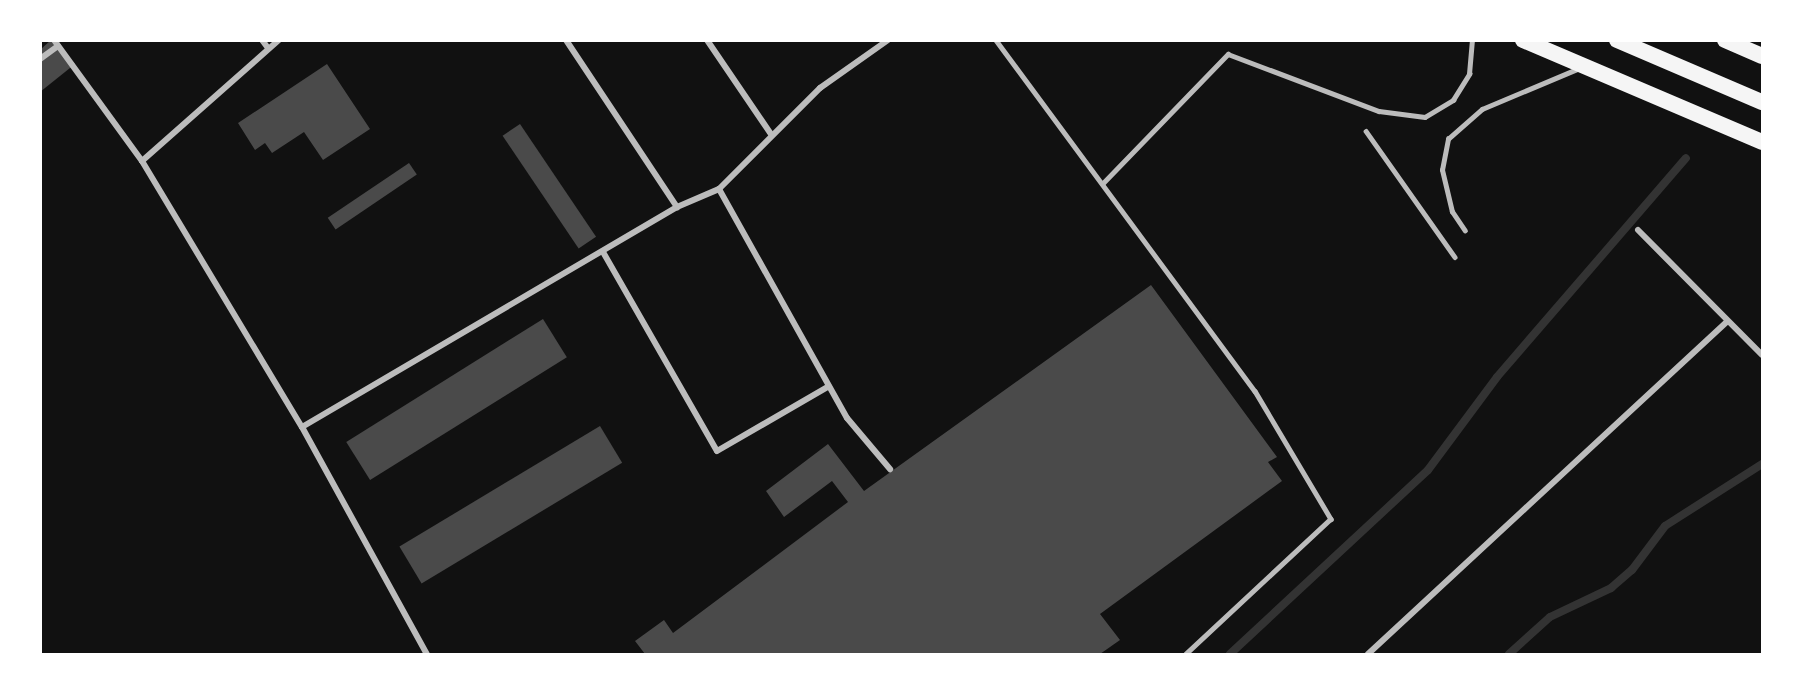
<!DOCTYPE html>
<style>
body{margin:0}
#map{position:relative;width:1803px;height:695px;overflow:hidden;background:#111;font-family:"Libre Baskerville",serif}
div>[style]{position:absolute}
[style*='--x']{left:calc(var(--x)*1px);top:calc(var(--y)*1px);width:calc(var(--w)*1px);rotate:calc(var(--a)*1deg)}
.stream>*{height:8px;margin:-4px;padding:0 4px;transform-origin:4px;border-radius:4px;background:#333}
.building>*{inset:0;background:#4a4a4a;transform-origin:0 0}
.service>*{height:4.5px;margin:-2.25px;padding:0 2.25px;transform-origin:2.25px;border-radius:2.25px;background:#bcbcbc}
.minor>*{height:6px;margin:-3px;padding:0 3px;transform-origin:3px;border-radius:3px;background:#bcbcbc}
.trunk>*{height:16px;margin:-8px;padding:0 8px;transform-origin:8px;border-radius:8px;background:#f5f5f5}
span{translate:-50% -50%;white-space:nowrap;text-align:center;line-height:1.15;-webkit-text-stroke:4.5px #fff;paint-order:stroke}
.frame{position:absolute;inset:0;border:42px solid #fff;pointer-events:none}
</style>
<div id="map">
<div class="stream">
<i style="--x:1230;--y:654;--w:270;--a:-42.9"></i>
<i style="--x:1428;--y:470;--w:116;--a:-53.4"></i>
<i style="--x:1497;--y:377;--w:289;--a:-49.2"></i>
<i style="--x:1509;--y:654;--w:55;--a:-42.1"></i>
<i style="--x:1550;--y:617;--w:68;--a:-25.4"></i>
<i style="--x:1611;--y:588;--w:28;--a:-41"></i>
<i style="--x:1632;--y:570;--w:55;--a:-53.1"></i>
<i style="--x:1665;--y:526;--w:115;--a:-32.6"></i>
</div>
<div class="building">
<i style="clip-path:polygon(51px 40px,75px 64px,40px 92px,40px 50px)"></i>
<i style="clip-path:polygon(327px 64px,370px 129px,323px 160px,304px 132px,272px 153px,265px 143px,255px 150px,238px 123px)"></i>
<i style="left:520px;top:124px;width:136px;height:21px;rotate:56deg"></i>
<i style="left:409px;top:163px;width:14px;height:98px;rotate:56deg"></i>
<i style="clip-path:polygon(1151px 285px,1277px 457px,1268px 462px,1282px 481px,1100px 614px,1120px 640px,1100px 654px,645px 654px,635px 641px,664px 620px,673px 633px,848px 502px,832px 481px,784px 517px,766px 491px,828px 444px,864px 491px)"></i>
<i style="left:543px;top:319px;width:45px;height:232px;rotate:58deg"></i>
<i style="left:600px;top:426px;width:43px;height:234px;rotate:59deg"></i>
</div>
<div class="service">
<i style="--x:996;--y:40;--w:436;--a:53.6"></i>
<i style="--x:1255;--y:391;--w:149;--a:59.3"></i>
<i style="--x:1331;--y:519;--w:198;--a:137"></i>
<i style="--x:1366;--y:131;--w:154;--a:54.8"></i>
<i style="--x:1102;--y:184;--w:181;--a:-45.9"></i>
<i style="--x:1228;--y:54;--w:161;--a:20.7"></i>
<i style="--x:1379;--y:111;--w:46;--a:7.4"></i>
<i style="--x:1425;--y:117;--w:33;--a:-31"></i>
<i style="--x:1453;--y:100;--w:31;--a:-58"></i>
<i style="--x:1469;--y:74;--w:34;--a:-85"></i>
<i style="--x:1465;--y:231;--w:23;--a:-124"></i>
<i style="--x:1452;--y:212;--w:43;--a:-103.4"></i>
<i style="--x:1442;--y:170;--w:32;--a:-79"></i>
<i style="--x:1448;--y:139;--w:45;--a:-41.4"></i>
<i style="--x:1482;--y:109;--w:103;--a:-22.8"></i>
</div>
<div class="minor">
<i style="--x:54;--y:40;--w:150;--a:54"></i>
<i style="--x:142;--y:161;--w:310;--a:59"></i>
<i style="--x:302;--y:427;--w:259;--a:61.2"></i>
<i style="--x:262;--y:40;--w:10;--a:53"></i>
<i style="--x:566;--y:40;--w:201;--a:56.4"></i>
<i style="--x:707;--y:40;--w:114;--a:55.8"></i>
<i style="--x:40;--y:59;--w:22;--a:-36"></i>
<i style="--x:142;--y:161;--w:183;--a:-41.5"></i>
<i style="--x:719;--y:189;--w:262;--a:60.8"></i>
<i style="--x:847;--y:418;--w:67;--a:49.9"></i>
<i style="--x:1638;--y:230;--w:176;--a:45.2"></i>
<i style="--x:603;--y:252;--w:229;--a:60.2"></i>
<i style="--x:717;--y:451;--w:129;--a:-30.1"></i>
<i style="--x:302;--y:427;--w:435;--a:-30.4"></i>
<i style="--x:677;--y:207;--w:46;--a:-23.2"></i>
<i style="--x:719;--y:189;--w:143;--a:-45"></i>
<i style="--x:820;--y:88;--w:83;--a:-35.2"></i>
<i style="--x:1368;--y:654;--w:488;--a:-42.8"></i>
</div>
<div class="trunk">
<i style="--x:1523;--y:40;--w:260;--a:23.1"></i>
<i style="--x:1617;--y:40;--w:158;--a:23.2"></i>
<i style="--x:1725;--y:40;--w:40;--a:23.4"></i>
</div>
<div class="frame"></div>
</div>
